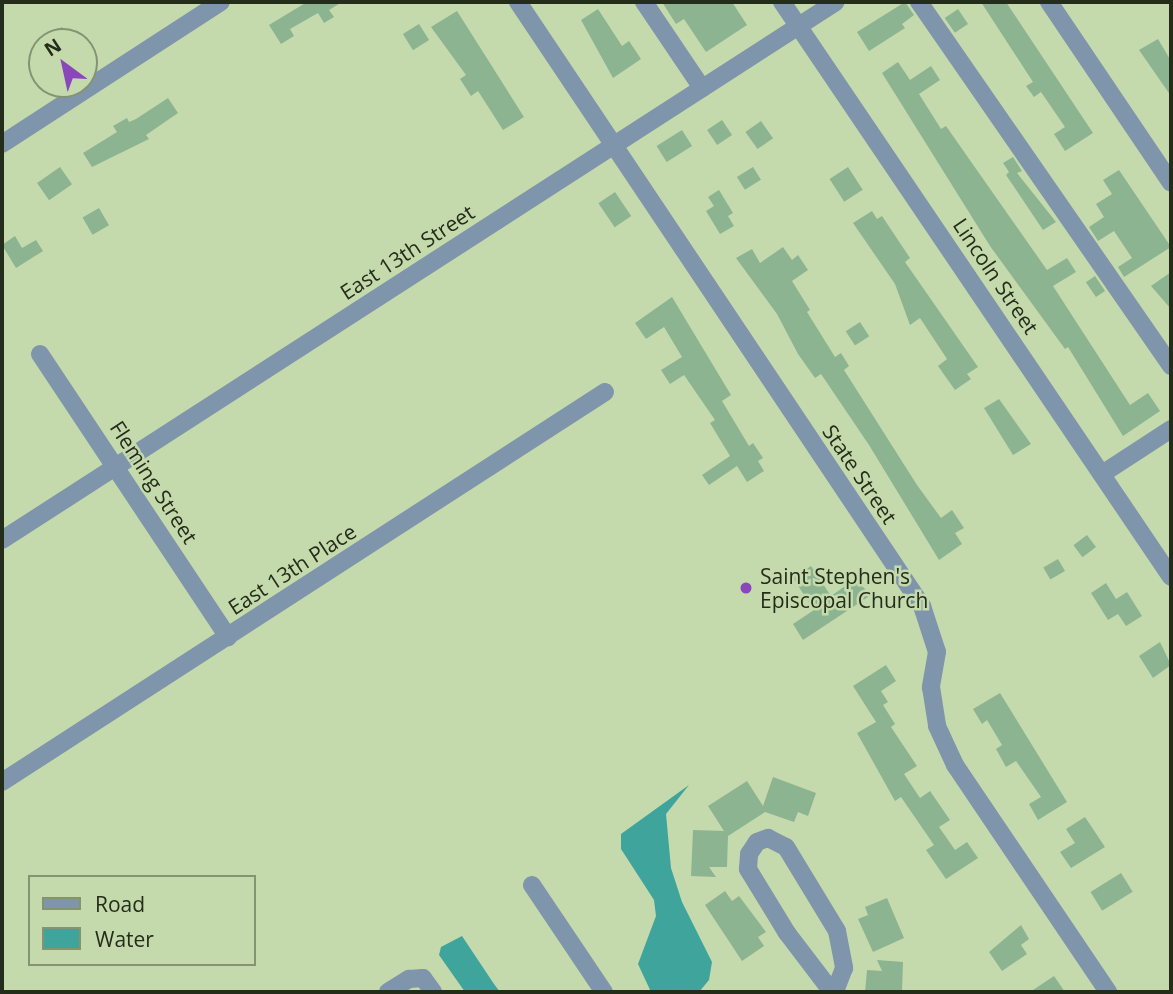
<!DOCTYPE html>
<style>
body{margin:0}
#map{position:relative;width:1173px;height:994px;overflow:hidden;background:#c4daac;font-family:"Open Sans",sans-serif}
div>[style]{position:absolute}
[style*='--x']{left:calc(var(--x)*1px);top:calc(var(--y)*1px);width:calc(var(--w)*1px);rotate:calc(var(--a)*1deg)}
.water>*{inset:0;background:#3fa49c}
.building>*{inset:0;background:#8cb491;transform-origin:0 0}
.minor>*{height:18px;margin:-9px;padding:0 9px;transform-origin:9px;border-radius:9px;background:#7e95ab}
.dots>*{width:19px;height:19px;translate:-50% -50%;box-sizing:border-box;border:4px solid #c4daac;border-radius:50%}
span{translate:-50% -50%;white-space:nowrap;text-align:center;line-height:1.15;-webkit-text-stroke:5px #c4daac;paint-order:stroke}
.street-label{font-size:21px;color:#242c1a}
.poi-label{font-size:21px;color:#242c1a}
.left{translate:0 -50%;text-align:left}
.frame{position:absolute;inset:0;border:4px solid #242c1a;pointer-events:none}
.legend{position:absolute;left:28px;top:875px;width:228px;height:91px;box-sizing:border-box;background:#c4daac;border:2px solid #849472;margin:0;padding:9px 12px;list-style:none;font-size:21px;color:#242c1a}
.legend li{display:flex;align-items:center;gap:14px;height:35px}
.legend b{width:35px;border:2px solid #849472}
.north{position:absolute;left:28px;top:28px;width:70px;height:70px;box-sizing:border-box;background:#c4daac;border:2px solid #849472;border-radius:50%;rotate:327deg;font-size:19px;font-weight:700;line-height:28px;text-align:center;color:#242c1a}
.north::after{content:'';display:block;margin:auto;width:24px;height:32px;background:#8a47bb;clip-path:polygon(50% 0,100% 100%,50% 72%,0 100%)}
</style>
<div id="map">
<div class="water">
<i style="clip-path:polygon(689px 785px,666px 814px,671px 868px,682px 902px,712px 962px,709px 980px,699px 992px,651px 992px,638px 964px,656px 916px,654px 900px,621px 849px,621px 834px)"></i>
<i style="clip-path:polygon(462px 936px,494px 984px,500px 992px,465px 992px,439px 955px,441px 947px)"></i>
</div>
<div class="building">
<i style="clip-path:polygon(307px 2px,342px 2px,329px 10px,334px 17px,324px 23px,318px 13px,290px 29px,294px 36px,281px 44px,269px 25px)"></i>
<i style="clip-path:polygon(662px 2px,732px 2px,747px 25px,706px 52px,684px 19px,676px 24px)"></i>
<i style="clip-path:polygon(905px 2px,914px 15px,902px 24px,905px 28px,869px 51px,857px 32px)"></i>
<i style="clip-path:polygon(981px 2px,1006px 2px,1093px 133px,1065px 151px,1054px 134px,1065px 127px,1041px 92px,1034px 97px,1026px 86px,1033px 82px)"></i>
<i style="clip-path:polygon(598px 9px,622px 46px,629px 41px,641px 59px,613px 78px,581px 20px)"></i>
<i style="left:958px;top:9px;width:18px;height:16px;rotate:56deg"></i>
<i style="clip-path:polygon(457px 11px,524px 117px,503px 130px,478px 91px,471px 96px,460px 79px,466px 75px,431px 27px)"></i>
<i style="left:419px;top:24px;width:19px;height:19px;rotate:58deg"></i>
<i style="clip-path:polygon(62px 27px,71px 42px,37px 42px)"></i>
<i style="clip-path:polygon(1158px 39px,1171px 61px,1171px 96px,1139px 50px)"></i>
<i style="clip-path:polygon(898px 62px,910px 80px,931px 66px,940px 80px,919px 94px,941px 129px,946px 126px,1047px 270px,1067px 258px,1076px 272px,1053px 286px,1130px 405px,1148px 393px,1160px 411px,1123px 436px,1068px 347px,1065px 349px,990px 246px,882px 73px)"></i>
<i style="clip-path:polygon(168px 98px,178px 113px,146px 135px,149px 139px,92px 167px,83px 153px,117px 132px,113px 126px,127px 118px,129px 122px,136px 119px)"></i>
<i style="left:722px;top:120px;width:18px;height:18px;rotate:56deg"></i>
<i style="left:761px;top:121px;width:21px;height:19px;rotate:55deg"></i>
<i style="left:682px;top:130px;width:19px;height:30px;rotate:58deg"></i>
<i style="clip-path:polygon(1013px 157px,1022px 171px,1017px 173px,1056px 222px,1043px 230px,1006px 175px,1009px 172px,1003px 163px)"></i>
<i style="left:60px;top:167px;width:21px;height:28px;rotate:55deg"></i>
<i style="left:753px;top:167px;width:15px;height:19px;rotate:58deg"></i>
<i style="left:848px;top:167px;width:27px;height:22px;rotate:57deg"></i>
<i style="clip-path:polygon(1119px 170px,1171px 247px,1124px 277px,1118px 267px,1132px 258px,1114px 231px,1098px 241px,1089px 227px,1104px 217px,1096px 204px,1112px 194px,1103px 180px)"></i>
<i style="clip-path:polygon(719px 190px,733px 213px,728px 216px,734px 226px,720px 234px,706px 211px,714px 206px,708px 197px)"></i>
<i style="left:615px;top:192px;width:29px;height:20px;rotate:56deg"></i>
<i style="left:99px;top:208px;width:20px;height:19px;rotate:60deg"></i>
<i style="clip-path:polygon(872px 211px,877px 219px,882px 216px,910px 258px,905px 262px,978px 367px,967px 374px,971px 379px,955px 390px,938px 366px,947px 359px,920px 318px,910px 325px,895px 284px,853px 223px)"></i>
<i style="clip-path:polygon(15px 236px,22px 248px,36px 240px,43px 251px,16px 268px,2px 245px)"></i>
<i style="clip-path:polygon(783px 247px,792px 260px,798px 255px,808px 270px,792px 281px,810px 310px,807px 312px,835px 357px,841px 353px,849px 366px,844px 370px,917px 485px,941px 518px,952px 510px,964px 528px,955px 533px,962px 544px,939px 560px,869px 445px,821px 374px,815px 378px,798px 354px,777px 314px,736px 258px,752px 249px,760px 263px)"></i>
<i style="clip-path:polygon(1171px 272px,1171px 309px,1151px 286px)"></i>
<i style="left:1095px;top:276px;width:18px;height:11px;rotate:56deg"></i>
<i style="clip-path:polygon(672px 297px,731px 395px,722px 401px,749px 446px,753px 443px,763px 458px,758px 461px,764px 471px,747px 482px,737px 466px,709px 485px,702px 475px,730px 456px,710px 423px,715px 420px,684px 375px,670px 384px,661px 370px,682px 357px,664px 327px,646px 339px,635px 323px)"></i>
<i style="left:860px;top:322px;width:17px;height:17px;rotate:57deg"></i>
<i style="clip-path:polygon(999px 399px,1031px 444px,1013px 455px,984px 408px)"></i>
<i style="left:1087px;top:535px;width:15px;height:17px;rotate:53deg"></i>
<i style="left:1058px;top:559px;width:14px;height:17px;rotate:60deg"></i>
<i style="clip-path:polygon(811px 566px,831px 596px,855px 579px,871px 595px,803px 640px,793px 624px,814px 610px,793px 578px)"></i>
<i style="clip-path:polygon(1106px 583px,1116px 599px,1127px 592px,1142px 616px,1126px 626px,1118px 614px,1108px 620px,1091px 593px)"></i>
<i style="clip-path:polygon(1160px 642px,1171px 665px,1153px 678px,1139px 656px)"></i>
<i style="clip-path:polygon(886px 665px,896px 681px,881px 691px,888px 702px,883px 705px,895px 724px,891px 727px,917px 766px,904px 774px,920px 798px,930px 791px,950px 820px,939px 827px,955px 850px,967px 842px,978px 858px,946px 879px,926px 850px,934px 845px,901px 797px,895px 801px,857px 733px,876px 722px,853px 686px)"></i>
<i style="clip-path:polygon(1000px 693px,1067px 802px,1038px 820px,1029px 804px,1041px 797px,1016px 761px,1006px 767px,996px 749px,1002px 745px,987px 720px,982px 724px,973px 709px)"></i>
<i style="clip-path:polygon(773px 777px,816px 793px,808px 816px,798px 812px,794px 822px,765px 812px,728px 836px,727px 867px,709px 867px,716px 877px,691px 876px,693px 830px,724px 831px,708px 806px,747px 781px,763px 806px)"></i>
<i style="clip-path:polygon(1085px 817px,1105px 847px,1071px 868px,1060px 852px,1075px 843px,1066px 829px)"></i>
<i style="left:1121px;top:873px;width:22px;height:36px;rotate:58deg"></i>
<i style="clip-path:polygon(725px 891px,732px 901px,739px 896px,766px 932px,758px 937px,764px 946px,742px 961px,705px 905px)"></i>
<i style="clip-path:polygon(887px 898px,904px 938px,873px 952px,858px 919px,868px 915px,865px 907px)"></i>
<i style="clip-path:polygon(1021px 925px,1029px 939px,1021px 945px,1027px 954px,1002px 971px,989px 952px)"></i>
<i style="clip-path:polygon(877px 960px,903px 962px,902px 992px,865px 992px,867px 970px,882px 971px)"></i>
<i style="clip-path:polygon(1054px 976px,1065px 992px,1030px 992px)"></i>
</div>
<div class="minor">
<i style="--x:518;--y:2;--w:727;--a:56.22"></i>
<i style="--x:922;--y:606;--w:48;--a:71.9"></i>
<i style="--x:937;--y:652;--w:36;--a:100"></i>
<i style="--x:931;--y:687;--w:39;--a:81"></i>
<i style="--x:937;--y:726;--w:43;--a:65.2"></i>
<i style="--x:955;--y:765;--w:274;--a:56"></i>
<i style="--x:644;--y:2;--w:104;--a:56"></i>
<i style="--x:782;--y:2;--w:694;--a:55.92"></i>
<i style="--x:919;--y:2;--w:443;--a:55.3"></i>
<i style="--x:1049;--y:2;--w:218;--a:56"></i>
<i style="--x:2;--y:144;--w:261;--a:-33"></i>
<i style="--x:40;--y:354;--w:340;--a:56.4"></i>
<i style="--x:1102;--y:474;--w:82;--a:-33.1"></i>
<i style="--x:2;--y:540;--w:992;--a:-32.83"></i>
<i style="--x:2;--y:782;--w:718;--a:-32.89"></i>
<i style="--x:532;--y:885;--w:129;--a:56.1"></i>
<i style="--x:388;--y:992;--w:25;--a:-32"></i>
<i style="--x:409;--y:979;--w:14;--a:-4"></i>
<i style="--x:423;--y:978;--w:17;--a:54"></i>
<i style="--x:832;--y:992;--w:74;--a:-127.3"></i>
<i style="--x:787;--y:933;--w:75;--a:-121.4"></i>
<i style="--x:748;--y:869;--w:15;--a:-86"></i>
<i style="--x:749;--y:854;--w:14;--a:-56"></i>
<i style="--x:757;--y:842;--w:12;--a:-20"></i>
<i style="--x:768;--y:838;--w:20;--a:27"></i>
<i style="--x:786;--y:847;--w:98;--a:58.7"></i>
<i style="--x:837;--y:931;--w:38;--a:79"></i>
<i style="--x:844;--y:968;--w:26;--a:111"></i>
</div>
<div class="dots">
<i style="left:746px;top:588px;background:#8a47bb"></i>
</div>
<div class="street-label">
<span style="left:407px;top:252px;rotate:-33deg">East 13th Street</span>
<span style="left:996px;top:276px;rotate:56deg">Lincoln Street</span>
<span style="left:860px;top:474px;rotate:56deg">State Street</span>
<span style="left:154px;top:482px;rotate:57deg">Fleming Street</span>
<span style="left:292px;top:569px;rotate:-33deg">East 13th Place</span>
</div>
<div class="poi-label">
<span class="left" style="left:760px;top:588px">Saint Stephen's<br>Episcopal Church</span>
</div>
<div class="frame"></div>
<ul class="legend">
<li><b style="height:9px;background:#7e95ab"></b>Road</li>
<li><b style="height:19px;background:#3fa49c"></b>Water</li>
</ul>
<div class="north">N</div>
</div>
